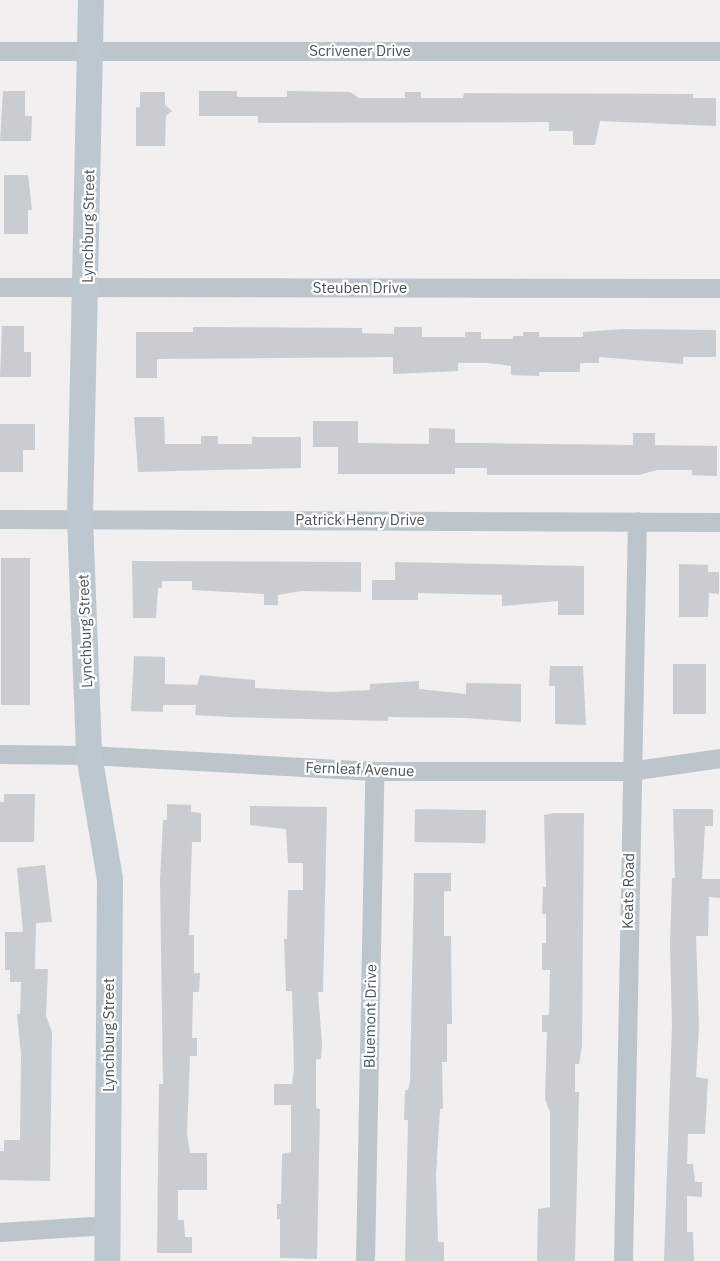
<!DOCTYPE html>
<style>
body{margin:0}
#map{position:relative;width:720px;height:1261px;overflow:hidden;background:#f1efef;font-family:"IBM Plex Sans",sans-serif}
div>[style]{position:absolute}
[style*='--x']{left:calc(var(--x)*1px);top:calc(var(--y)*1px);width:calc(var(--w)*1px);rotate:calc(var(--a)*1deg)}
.building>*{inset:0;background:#c9cdd1;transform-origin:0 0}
.street>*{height:19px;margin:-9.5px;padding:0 9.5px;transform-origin:9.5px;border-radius:9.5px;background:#bcc5cb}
.secondary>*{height:26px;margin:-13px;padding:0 13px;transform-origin:13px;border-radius:13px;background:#bcc7cf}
span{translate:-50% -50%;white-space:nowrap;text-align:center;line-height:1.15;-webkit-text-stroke:4.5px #fff;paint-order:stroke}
.street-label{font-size:15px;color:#48545b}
</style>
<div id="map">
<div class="building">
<i style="clip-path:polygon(3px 91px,25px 91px,25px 116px,32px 116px,31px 141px,0 141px)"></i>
<i style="clip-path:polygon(199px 91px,237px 91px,237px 97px,287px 97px,287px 91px,350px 92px,359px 98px,405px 98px,405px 92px,421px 92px,421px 98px,463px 98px,464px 93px,693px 94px,693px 98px,716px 98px,716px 126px,600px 121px,595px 145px,573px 145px,573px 131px,549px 131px,549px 122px,258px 123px,258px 116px,199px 116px)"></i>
<i style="clip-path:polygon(140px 92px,165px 92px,165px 105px,172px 111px,166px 116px,165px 146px,136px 146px,136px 107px,140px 107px)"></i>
<i style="clip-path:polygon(4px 175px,28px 175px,32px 210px,28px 210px,28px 234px,4px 234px)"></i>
<i style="clip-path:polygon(2px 326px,24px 326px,24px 352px,31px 352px,31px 377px,0 377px)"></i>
<i style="clip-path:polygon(193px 327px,362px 328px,362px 333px,394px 334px,394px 327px,422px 327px,422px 337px,465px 337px,465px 332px,481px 332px,481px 339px,513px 339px,513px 336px,523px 336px,523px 332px,539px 332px,539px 337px,583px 337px,583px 332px,622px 329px,716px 330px,716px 357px,683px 357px,683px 364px,599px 357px,599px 363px,580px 363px,580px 372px,539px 372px,539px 376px,511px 375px,511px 366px,488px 363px,458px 363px,458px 371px,393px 374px,393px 357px,157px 359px,157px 378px,136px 378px,136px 332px,193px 332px)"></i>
<i style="clip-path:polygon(134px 417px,164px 417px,165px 444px,201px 444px,201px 436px,218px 436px,218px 444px,252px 444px,252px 437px,301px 437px,301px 468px,138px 472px)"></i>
<i style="clip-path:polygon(313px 421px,358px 421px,358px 443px,429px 444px,429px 428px,455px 429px,455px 443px,479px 443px,633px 445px,633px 433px,655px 433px,655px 445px,717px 446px,717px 476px,692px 475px,692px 470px,657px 470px,639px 475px,487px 475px,487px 468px,455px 468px,455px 474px,338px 474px,338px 447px,313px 447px)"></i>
<i style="clip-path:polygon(0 424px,35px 424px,35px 450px,23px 450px,23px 472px,0 472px)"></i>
<i style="left:1px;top:558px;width:29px;height:147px"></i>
<i style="clip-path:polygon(132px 561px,361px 562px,361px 592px,301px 591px,278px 595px,278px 605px,264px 605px,264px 594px,192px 590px,192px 581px,162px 581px,162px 588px,158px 588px,156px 618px,133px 618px)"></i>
<i style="clip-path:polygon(395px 562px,584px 566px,584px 615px,558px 615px,558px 601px,502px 606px,502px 595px,418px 593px,418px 600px,372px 600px,372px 580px,395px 580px)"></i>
<i style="clip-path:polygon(679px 564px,708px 565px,708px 572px,719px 572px,719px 594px,709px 593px,708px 617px,679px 617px)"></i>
<i style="clip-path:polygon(134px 656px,165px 657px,165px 684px,197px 685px,200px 675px,255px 680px,255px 688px,333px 692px,370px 690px,370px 684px,419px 681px,419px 689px,466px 694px,466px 683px,521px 684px,521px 722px,466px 718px,388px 717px,388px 721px,229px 717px,195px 715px,196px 705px,163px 705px,163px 712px,131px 711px)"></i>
<i style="left:673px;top:664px;width:33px;height:50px"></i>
<i style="clip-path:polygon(550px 666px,583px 666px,586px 725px,555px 724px,555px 686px,549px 686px)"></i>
<i style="clip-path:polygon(4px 794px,35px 794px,34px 842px,0 842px,0 802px,4px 802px)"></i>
<i style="clip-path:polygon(167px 804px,191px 805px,191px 812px,201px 813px,201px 842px,192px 842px,189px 935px,194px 935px,194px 973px,200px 973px,199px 992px,193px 992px,192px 1038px,197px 1038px,197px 1056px,190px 1056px,187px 1134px,190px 1153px,207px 1153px,207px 1190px,178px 1190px,178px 1220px,184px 1220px,185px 1237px,192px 1237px,192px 1253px,157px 1253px,159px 1084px,163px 1084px,160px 880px,163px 820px,167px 820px)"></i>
<i style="clip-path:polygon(250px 806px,327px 807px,323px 992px,318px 992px,322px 1044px,321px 1059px,316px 1059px,316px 1108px,320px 1109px,317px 1259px,280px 1258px,280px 1219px,277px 1219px,277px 1204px,281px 1204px,282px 1154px,291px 1152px,291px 1105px,274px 1105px,274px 1084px,292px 1084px,294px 1069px,292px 991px,286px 991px,284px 939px,287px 939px,288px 890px,303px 890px,303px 863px,288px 863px,286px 829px,250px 825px)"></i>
<i style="left:415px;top:809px;width:71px;height:33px;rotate:1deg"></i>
<i style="clip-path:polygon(673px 809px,713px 809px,713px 826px,705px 826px,702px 879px,720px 879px,720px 898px,709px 897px,708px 936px,696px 936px,699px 1026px,696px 1077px,708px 1079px,705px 1134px,688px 1134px,687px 1164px,693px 1164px,695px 1182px,702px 1182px,702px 1197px,687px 1196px,687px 1232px,693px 1232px,694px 1261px,664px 1261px,672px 1025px,670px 945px,672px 878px,675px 878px)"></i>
<i style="clip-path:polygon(554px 813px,584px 813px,582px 1046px,579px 1064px,575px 1064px,575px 1092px,579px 1092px,575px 1261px,537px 1261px,538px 1209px,550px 1207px,550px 1112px,545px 1099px,547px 1032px,542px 1032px,542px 1015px,549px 1015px,550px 970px,542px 970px,542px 943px,546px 943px,546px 914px,542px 914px,543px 887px,546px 887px,544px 815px)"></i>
<i style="clip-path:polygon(45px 865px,52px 922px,36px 923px,35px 969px,48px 969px,46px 1016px,52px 1032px,50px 1181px,0 1180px,0 1151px,4px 1151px,4px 1140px,20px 1140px,21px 1055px,17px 1014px,20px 1014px,21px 982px,10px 982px,10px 970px,5px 970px,5px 932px,23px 932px,17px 868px)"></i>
<i style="clip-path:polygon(414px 873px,451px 873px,451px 891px,444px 891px,444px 936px,451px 936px,452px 1024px,447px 1024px,447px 1062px,442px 1062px,443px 1109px,440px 1109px,436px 1175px,438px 1242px,444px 1242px,444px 1261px,405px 1261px,408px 1120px,404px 1120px,405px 1090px,408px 1090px,410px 1082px)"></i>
</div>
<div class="street">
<i style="--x:0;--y:51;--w:720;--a:0"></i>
<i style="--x:0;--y:287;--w:720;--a:0.08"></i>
<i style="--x:0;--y:519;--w:720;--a:0.24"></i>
<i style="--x:0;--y:754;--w:89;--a:0.6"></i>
<i style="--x:89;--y:755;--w:285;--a:3.2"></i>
<i style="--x:374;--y:771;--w:256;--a:0"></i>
<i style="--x:630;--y:771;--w:91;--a:-8.2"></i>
<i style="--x:0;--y:1232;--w:108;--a:-3.7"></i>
<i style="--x:365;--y:1261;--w:490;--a:-88.9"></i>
<i style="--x:623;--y:1261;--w:740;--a:-88.92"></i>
</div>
<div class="secondary">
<i style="--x:91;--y:0;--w:518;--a:91.22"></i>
<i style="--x:80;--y:518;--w:237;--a:87.8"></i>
<i style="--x:89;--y:755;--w:126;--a:80.4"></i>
<i style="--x:110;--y:879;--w:382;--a:90.4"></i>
</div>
<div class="street-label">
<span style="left:360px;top:51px">Scrivener Drive</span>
<span style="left:88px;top:226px;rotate:-89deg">Lynchburg Street</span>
<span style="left:360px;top:288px">Steuben Drive</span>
<span style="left:360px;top:520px">Patrick Henry Drive</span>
<span style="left:85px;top:631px;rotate:-92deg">Lynchburg Street</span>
<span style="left:360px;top:769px;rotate:2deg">Fernleaf Avenue</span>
<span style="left:628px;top:891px;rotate:-89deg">Keats Road</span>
<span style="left:370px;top:1016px;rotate:-89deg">Bluemont Drive</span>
<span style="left:109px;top:1035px;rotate:-90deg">Lynchburg Street</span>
</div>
</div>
